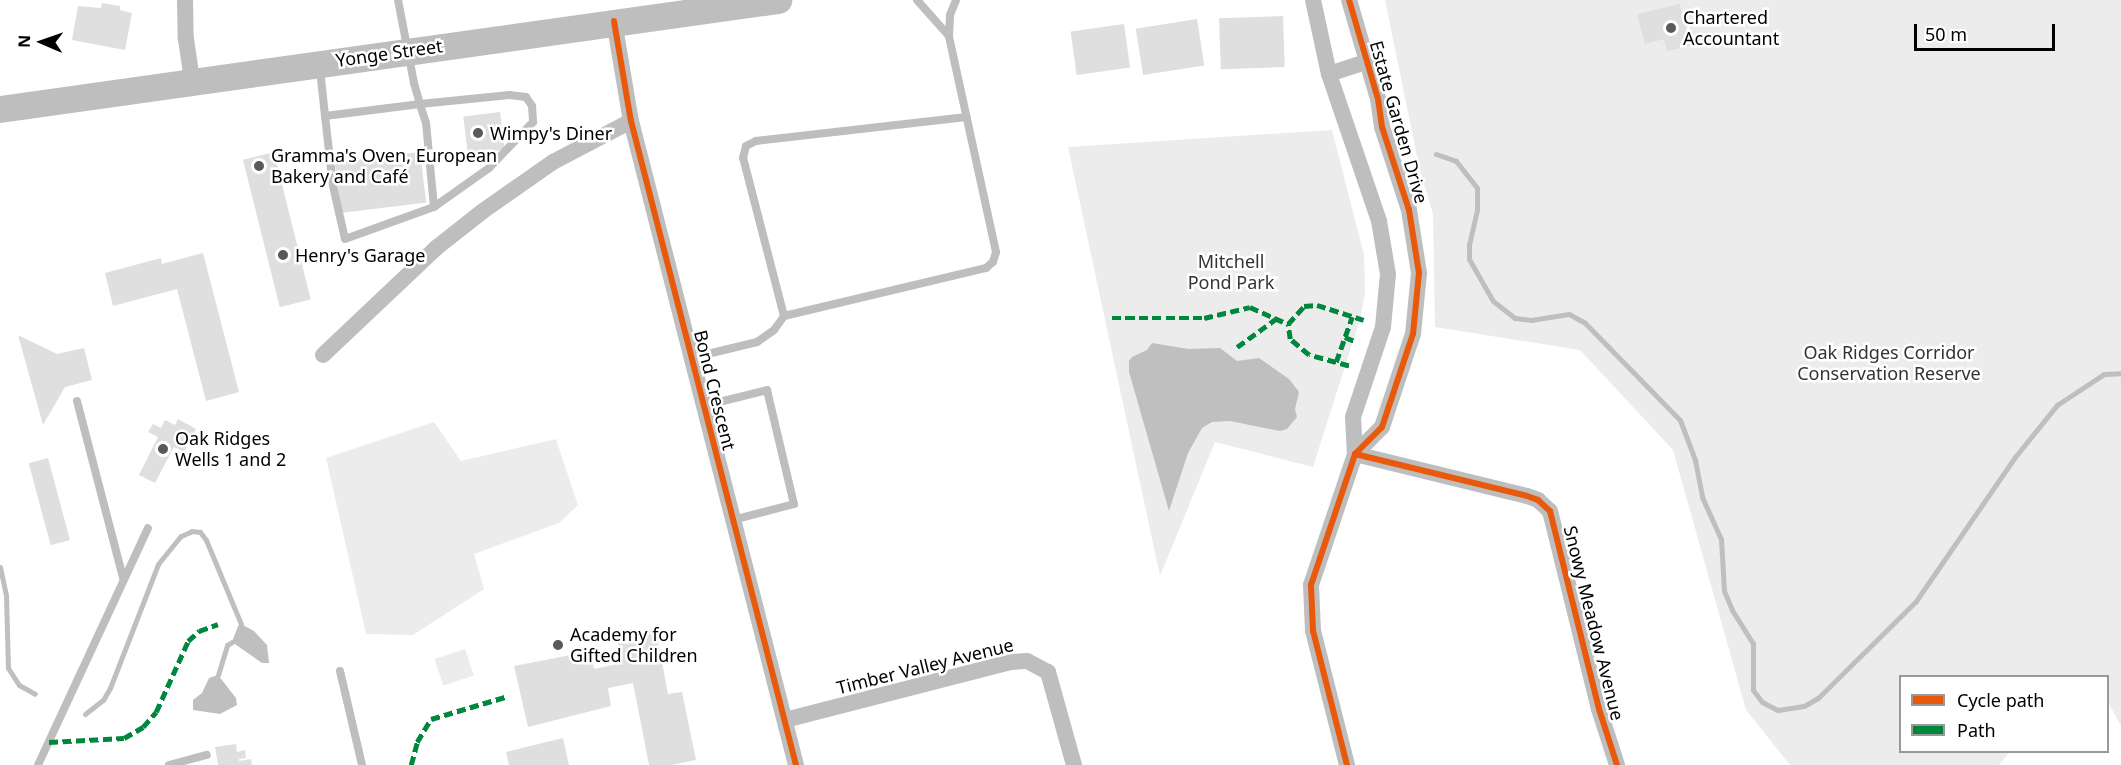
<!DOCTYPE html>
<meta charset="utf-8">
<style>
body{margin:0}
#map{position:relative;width:2121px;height:765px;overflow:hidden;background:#fff;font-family:"Noto Sans",sans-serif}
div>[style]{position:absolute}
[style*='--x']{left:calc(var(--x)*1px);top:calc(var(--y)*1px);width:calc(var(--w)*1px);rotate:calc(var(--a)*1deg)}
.green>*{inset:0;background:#ececec;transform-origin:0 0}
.water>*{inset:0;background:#bfbfbf}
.stream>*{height:5px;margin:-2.5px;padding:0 2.5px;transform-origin:2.5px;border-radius:2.5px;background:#bfbfbf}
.building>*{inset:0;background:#dfdfdf;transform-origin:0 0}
.lane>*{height:8px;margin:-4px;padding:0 4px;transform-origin:4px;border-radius:4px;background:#bebebe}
.street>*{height:16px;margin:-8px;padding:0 8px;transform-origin:8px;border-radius:8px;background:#bebebe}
.primary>*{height:27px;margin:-13.5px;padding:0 13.5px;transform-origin:13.5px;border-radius:13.5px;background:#bebebe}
.quiet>*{height:4.5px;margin-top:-2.25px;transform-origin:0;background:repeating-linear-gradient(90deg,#00873e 0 9px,transparent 0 13.5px)}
.cycleway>*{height:6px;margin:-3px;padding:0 3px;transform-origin:3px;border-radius:3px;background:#e8590c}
.dots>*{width:16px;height:16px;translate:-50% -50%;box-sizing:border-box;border:3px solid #fff;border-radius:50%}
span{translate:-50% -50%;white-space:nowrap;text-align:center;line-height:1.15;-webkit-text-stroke:5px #fff;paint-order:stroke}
.poi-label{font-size:18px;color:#000}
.left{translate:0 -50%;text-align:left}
.street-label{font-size:18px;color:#000}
.park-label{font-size:18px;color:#333}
.legend{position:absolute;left:1899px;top:675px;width:210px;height:78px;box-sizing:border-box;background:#fff;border:2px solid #999;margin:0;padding:8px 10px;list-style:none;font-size:18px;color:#000}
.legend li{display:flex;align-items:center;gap:12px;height:30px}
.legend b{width:30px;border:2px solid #999}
.north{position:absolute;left:12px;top:12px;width:60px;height:60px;-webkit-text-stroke:4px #fff;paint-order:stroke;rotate:272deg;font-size:16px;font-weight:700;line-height:24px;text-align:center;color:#000}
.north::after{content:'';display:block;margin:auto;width:21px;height:27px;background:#000;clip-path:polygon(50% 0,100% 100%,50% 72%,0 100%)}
.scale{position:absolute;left:1914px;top:24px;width:141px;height:27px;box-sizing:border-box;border:3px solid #000;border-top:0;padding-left:8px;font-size:18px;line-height:21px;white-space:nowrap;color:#000;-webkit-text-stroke:4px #fff;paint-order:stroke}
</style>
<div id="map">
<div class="green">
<i style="clip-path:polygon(1385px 0,2121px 0,2121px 726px,2108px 702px,2108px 676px,1900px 676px,1900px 752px,2010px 752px,1999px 765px,1790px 765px,1746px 710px,1673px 450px,1580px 350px,1435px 327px,1433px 214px,1420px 171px)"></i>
<i style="clip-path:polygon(1332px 130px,1364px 255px,1365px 292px,1361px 316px,1313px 467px,1215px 442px,1160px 576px,1068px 147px)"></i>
<i style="clip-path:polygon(434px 422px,461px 461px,556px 439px,578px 505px,559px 523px,474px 554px,484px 589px,413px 635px,366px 634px,326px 458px)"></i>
<i style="left:465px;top:649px;width:28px;height:32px;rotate:72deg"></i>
</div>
<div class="water">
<i style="clip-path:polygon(1152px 343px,1189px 349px,1220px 348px,1237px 361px,1259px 358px,1289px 379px,1299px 392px,1295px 409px,1297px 417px,1287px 429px,1280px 431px,1230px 421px,1212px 422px,1202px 428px,1188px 453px,1169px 511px,1129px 372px,1129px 361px,1132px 357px,1147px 350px)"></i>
<i style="clip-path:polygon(241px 624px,254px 631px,267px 645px,269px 663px,262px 663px,232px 642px,238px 626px)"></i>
<i style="clip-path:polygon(218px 675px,236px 698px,237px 705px,220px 714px,193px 710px,193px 700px,202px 693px,209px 678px)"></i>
</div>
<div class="stream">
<i style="--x:1436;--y:154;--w:21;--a:19"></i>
<i style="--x:1456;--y:161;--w:34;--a:52"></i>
<i style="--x:1477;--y:188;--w:22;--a:90"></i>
<i style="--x:1477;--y:210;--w:36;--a:103"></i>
<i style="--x:1469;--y:245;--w:14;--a:90"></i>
<i style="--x:1469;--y:259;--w:48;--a:60.3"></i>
<i style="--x:1493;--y:301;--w:28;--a:38"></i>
<i style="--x:1515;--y:318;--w:16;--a:7"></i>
<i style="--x:1531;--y:320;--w:38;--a:-9"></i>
<i style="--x:1569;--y:314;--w:18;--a:29"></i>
<i style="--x:1585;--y:323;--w:136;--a:45.6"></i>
<i style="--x:1680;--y:420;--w:43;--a:69.4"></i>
<i style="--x:1695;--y:460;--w:38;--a:79"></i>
<i style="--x:1702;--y:497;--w:46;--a:65.7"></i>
<i style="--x:1721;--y:539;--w:52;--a:86.7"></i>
<i style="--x:1724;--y:591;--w:21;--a:67"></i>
<i style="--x:1732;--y:610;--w:40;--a:58"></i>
<i style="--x:1753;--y:644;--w:46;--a:90"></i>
<i style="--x:1753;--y:690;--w:15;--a:53"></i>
<i style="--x:1762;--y:702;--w:18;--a:27"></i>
<i style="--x:1778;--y:710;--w:26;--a:-9"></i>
<i style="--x:1804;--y:706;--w:16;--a:-30"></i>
<i style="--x:1818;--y:698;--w:138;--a:-44.7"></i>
<i style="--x:1916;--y:601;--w:175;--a:-55.5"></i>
<i style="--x:2015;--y:457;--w:67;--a:-51.1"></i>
<i style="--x:2057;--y:405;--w:56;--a:-33.4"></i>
<i style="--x:2104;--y:374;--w:17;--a:-3"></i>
<i style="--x:0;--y:567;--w:30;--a:78"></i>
<i style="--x:6;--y:596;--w:72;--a:88.4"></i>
<i style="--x:8;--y:668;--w:20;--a:57"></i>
<i style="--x:19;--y:685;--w:18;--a:29"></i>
<i style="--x:218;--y:675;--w:31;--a:-73"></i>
<i style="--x:227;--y:645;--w:6;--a:-31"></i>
<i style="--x:85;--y:714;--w:23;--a:-38"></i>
<i style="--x:103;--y:700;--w:14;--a:-60"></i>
<i style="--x:110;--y:688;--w:133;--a:-68.8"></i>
<i style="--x:158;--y:564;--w:36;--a:-51"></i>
<i style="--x:181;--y:536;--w:12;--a:-24"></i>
<i style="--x:192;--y:531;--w:8;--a:7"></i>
<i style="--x:200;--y:532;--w:10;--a:53"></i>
<i style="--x:206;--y:540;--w:91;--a:67.4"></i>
</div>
<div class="building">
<i style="clip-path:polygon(102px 3px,120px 6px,120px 10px,132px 13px,125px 50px,72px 40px,78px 6px,101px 8px)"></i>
<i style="clip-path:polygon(1680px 4px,1690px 46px,1667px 51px,1664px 39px,1645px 44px,1637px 14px)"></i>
<i style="left:1283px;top:16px;width:51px;height:64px;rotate:88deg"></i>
<i style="left:1197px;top:19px;width:47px;height:62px;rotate:81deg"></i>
<i style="left:1124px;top:24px;width:44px;height:54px;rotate:82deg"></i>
<i style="left:500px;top:112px;width:38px;height:37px;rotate:83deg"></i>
<i style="left:274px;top:152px;width:152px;height:32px;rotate:76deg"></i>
<i style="left:420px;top:152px;width:51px;height:86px;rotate:83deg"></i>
<i style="clip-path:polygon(203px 253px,239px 392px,206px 401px,177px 289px,113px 306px,105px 273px,161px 258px,162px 264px)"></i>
<i style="clip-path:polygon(18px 335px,57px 354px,84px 348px,92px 380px,65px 387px,43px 425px)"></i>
<i style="clip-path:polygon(178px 419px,196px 429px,184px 452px,174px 447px,155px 483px,139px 475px,158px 437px,148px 432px,153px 424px,161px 428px,165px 420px,175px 425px)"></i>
<i style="left:48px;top:458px;width:85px;height:20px;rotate:75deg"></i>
<i style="clip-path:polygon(656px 630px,668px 694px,682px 692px,696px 760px,671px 765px,649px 765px,633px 683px,608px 688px,611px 706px,528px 727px,514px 666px,591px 651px,594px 669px,622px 663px,617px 638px)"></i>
<i style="clip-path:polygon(563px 738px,569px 765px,509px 765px,506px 752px)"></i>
<i style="clip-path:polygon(236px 744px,237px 752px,245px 750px,246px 758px,239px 759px,239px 761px,251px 759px,252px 765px,218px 765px,215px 747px)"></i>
</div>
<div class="lane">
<i style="--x:917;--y:0;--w:48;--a:48.4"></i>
<i style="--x:320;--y:69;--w:47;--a:83.9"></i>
<i style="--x:325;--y:116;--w:96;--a:-7.2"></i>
<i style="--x:420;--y:104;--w:90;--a:-5.7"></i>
<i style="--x:510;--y:95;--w:16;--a:7"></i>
<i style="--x:526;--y:97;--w:11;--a:56"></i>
<i style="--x:532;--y:106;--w:16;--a:86"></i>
<i style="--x:533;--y:122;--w:64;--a:133.7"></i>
<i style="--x:489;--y:168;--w:67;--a:144.7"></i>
<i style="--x:434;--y:207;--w:84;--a:-95.4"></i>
<i style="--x:426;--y:123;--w:20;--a:-108"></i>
<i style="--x:420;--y:104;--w:22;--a:-106"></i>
<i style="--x:414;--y:83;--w:85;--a:-100.9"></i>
<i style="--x:325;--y:116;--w:70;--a:83.5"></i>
<i style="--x:333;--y:186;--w:54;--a:77.2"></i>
<i style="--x:345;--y:239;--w:95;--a:-19.8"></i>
<i style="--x:784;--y:316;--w:163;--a:-104.5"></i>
<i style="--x:743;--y:158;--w:12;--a:-76"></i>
<i style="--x:746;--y:146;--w:11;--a:-27"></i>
<i style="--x:756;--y:141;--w:212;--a:-6.5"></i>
<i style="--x:691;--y:358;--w:68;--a:-13.6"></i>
<i style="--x:757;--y:342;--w:21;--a:-35"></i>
<i style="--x:774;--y:330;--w:17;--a:-54"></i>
<i style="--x:784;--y:316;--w:208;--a:-13.4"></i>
<i style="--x:986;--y:268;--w:9;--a:-41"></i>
<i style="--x:993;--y:262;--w:10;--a:-73"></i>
<i style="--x:996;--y:252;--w:221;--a:-102.3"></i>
<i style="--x:949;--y:36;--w:21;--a:-87"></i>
<i style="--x:950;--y:15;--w:16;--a:-68"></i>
<i style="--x:77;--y:401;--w:182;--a:75.4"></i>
<i style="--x:703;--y:406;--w:66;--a:-14"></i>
<i style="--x:767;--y:390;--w:117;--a:76.7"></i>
<i style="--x:794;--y:504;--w:63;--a:165.3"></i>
<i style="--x:340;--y:671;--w:97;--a:76.8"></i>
<i style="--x:38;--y:765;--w:261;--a:-65.1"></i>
<i style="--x:169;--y:765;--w:39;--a:-15"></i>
</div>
<div class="street">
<i style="--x:185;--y:0;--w:39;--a:89"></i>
<i style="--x:186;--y:39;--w:41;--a:81.7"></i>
<i style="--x:1313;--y:0;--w:76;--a:77.8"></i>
<i style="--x:1329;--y:74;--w:155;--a:71.2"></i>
<i style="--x:1379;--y:221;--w:54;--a:80.4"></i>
<i style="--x:1388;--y:274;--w:53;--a:95.4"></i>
<i style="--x:1383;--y:327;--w:95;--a:108.4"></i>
<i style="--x:1353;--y:417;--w:37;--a:87"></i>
<i style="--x:614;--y:21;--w:101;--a:80.4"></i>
<i style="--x:631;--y:121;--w:665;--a:75.63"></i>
<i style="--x:1329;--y:74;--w:39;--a:-18"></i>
<i style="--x:323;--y:355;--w:156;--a:-43.4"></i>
<i style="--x:436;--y:248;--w:60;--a:-38.2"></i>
<i style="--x:483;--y:211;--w:85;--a:-35"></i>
<i style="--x:553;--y:162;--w:88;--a:-27.7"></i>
<i style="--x:1355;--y:454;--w:177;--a:13.7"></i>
<i style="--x:1527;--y:496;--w:12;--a:20"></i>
<i style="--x:1538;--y:500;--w:16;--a:43"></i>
<i style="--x:1550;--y:511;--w:204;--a:76.1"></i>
<i style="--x:1599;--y:709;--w:59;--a:72.2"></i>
<i style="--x:785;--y:720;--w:233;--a:-14.4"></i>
<i style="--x:1011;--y:662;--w:16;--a:-4"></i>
<i style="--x:1027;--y:661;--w:24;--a:28"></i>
<i style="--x:1048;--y:672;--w:97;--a:74.4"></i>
<i style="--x:1347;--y:765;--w:138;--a:-104.2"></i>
<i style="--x:1313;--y:631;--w:46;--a:-92.5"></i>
<i style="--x:1311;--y:585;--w:138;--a:-71.4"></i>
<i style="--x:1355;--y:454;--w:38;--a:-45"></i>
<i style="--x:1382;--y:427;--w:98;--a:-71.6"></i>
<i style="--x:1413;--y:334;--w:61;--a:-84.4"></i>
<i style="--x:1419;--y:273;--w:64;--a:-99"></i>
<i style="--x:1409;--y:210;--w:87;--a:-108"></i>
<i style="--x:1382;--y:127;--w:28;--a:-98"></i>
<i style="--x:1378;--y:99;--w:103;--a:-106.3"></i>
</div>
<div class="primary">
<i style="--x:0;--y:109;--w:786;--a:-7.98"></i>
</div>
<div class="quiet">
<i style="--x:1112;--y:318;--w:92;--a:0"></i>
<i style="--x:1204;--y:318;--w:47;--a:-13.4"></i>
<i style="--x:1250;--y:307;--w:42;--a:24.1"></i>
<i style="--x:1345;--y:337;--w:13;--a:23"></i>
<i style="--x:1237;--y:347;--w:49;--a:-35.9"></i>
<i style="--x:1336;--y:362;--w:48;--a:-70.4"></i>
<i style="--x:1349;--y:366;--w:41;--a:-164.6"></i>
<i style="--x:1309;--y:355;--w:25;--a:-140"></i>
<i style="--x:1290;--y:339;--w:15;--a:-98"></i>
<i style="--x:1288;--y:324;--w:24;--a:-48"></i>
<i style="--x:1304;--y:306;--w:13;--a:-4"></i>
<i style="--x:1317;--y:305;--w:49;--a:17.7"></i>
<i style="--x:49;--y:742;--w:75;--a:-3.1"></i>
<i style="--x:124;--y:738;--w:22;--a:-30"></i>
<i style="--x:143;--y:727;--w:20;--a:-49"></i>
<i style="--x:156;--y:712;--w:78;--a:-65.7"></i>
<i style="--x:188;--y:641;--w:15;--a:-42"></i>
<i style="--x:199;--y:631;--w:20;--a:-20"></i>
<i style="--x:411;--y:765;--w:24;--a:-75"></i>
<i style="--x:417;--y:742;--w:27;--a:-59"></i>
<i style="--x:431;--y:719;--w:77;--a:-16.6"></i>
</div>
<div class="cycleway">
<i style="--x:614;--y:21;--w:101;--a:80.4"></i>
<i style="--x:631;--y:121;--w:665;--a:75.63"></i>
<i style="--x:1355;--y:454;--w:177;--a:13.7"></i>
<i style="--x:1527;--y:496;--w:12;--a:20"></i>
<i style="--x:1538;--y:500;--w:16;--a:43"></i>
<i style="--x:1550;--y:511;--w:204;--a:76.1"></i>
<i style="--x:1599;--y:709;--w:59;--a:72.2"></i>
<i style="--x:1347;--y:765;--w:138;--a:-104.2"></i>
<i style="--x:1313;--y:631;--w:46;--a:-92.5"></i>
<i style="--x:1311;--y:585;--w:138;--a:-71.4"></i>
<i style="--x:1355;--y:454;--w:38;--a:-45"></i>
<i style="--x:1382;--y:427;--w:98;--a:-71.6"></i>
<i style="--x:1413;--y:334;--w:61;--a:-84.4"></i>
<i style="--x:1419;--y:273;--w:64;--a:-99"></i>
<i style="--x:1409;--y:210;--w:87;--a:-108"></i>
<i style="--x:1382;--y:127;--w:28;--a:-98"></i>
<i style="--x:1378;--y:99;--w:103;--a:-106.3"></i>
</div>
<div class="dots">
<i style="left:1671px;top:28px;background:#595959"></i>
<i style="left:478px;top:133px;background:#595959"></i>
<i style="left:259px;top:166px;background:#595959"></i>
<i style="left:283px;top:255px;background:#595959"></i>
<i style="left:163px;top:449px;background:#595959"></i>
<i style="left:558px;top:645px;background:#595959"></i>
</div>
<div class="poi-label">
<span class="left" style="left:1683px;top:28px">Chartered<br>Accountant</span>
<span class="left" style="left:490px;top:133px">Wimpy's Diner</span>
<span class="left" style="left:271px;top:166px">Gramma's Oven, European<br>Bakery and Café</span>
<span class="left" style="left:295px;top:255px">Henry's Garage</span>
<span class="left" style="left:175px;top:449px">Oak Ridges<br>Wells 1 and 2</span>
<span class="left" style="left:570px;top:645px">Academy for<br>Gifted Children</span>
</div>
<div class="street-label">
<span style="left:389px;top:53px;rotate:-8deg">Yonge Street</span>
<span style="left:1399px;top:122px;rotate:74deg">Estate Garden Drive</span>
<span style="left:715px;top:390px;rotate:76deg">Bond Crescent</span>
<span style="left:1594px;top:623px;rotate:76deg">Snowy Meadow Avenue</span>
<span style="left:925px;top:666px;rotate:-14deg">Timber Valley Avenue</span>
</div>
<div class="park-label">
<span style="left:1231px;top:272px">Mitchell<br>Pond Park</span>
<span style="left:1889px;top:363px">Oak Ridges Corridor<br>Conservation Reserve</span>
</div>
<ul class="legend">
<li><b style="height:8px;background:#e8590c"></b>Cycle path</li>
<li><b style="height:8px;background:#00873e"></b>Path</li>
</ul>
<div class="north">N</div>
<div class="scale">50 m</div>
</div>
